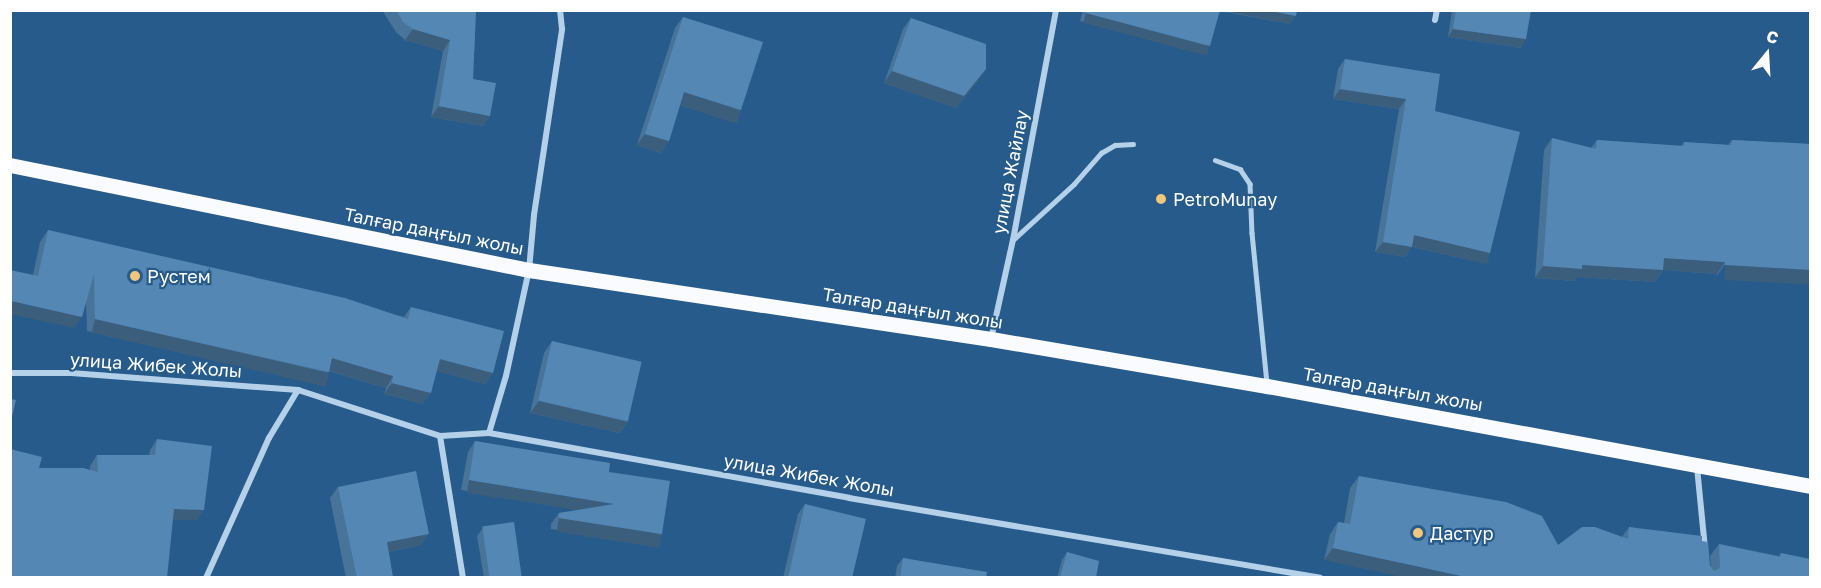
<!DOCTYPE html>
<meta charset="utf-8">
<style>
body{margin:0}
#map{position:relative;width:1821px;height:588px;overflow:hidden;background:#275b8b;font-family:"Golos Text",sans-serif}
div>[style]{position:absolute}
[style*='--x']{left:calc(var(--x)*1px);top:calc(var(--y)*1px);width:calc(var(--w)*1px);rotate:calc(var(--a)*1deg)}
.lane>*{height:4.5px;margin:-2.25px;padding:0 2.25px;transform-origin:2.25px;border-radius:2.25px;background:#b5d1e9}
.street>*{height:6px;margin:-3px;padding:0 3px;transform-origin:3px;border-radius:3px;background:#b5d1e9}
.primary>*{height:15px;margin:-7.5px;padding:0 7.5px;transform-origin:7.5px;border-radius:7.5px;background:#f9fbfe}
.wall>*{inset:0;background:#48749a}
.shaded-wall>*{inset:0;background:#3b5e7d;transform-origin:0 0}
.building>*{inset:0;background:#5487b3;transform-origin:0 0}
.dots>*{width:16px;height:16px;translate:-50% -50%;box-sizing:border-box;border:3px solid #275b8b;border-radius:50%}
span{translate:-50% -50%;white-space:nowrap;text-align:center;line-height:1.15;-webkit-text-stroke:4.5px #275b8b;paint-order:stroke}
.street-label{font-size:18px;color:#fff}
.poi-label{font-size:18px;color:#fff}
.left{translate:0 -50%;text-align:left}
.frame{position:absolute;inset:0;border:12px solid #fff;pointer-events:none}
.north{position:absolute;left:1737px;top:24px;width:60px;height:60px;-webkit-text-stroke:4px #275b8b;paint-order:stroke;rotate:18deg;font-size:16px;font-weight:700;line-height:24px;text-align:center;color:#fff}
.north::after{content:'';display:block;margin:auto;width:21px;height:27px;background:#fff;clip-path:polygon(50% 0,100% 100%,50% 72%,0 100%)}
</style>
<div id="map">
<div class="lane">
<i style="--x:1215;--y:160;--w:27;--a:20"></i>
<i style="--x:1240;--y:169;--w:18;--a:56"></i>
<i style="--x:1250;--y:184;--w:49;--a:87.7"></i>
<i style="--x:1252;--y:233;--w:151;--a:84.3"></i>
<i style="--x:1014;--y:239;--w:81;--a:-42.5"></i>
<i style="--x:1074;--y:184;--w:41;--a:-48.9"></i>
<i style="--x:1101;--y:153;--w:16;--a:-30"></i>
<i style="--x:1115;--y:145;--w:18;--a:-3"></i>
</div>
<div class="street">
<i style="--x:1435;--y:20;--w:10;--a:-79"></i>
<i style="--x:991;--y:339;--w:101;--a:-77.5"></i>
<i style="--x:1013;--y:240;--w:234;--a:-79.4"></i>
<i style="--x:10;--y:373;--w:61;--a:0"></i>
<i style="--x:71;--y:373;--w:228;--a:4.3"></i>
<i style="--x:298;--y:390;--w:149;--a:17.9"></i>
<i style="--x:440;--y:436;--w:49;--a:-3.5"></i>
<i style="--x:489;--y:433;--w:366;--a:10.2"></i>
<i style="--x:849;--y:498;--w:478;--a:9.6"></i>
<i style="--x:489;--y:433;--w:59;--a:-73.4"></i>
<i style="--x:506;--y:376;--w:108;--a:-77.8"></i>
<i style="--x:529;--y:270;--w:55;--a:-84.8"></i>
<i style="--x:534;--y:215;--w:188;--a:-81.4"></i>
<i style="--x:562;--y:29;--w:19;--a:-96"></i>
<i style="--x:440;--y:436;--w:144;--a:80.8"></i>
<i style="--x:1697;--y:467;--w:82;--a:84.4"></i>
<i style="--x:206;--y:578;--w:154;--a:-65.8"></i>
<i style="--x:269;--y:438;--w:56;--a:-58.9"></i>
</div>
<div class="primary">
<i style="--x:10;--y:165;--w:530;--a:11.44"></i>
<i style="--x:529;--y:270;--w:467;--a:8.5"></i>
<i style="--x:991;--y:339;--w:280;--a:9.7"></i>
<i style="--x:1267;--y:386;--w:552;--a:10.43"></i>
</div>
<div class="wall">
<i style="clip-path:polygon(382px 10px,476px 10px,473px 79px,490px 116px,483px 126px,431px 117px,443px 51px,405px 40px,396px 32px)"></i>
<i style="clip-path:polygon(1083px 10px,1297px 10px,1296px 16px,1290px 24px,1220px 11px,1204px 54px,1080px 21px)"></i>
<i style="clip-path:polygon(1452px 10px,1531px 10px,1521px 48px,1448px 37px)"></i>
<i style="clip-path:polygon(683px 17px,741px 110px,733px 122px,680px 105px,669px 141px,661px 153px,637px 145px,675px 28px)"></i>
<i style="clip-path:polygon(911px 18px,978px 81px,956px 108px,884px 83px,903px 29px)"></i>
<i style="clip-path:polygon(1345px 59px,1435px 111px,1490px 253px,1483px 263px,1412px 247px,1405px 257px,1375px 252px,1399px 109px,1333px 99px,1338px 69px)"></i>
<i style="clip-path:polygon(1552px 138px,1591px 148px,1597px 140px,1681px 146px,1684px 142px,1728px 145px,1732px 140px,1810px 144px,1716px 277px,1717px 274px,1663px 270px,1655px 282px,1577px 277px,1574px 281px,1535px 278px,1544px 150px)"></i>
<i style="clip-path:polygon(48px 230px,404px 317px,411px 307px,493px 373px,485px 384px,437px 371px,423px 404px,384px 394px,386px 388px,329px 371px,321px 383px,87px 331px,86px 301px,74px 328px,33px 275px,40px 242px)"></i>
<i style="clip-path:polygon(552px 341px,628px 422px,620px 433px,530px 413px,544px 353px)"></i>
<i style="clip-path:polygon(157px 439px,197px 520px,173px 520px,39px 468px,90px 470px,90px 466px,97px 455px,149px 455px,150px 450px)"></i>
<i style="clip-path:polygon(475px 441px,609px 472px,662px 534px,655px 545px,551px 529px,551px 524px,559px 513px,579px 510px,461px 490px,468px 452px)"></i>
<i style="clip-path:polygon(1359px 476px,1558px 545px,1622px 537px,1629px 527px,1702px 541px,1711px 567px,1710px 556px,1719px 544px,1779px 556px,1781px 553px,1810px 578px,1324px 560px,1330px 534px,1338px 522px,1344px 523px,1350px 488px)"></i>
<i style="clip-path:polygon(338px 487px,421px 545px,389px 552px,393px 578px,346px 578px,330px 498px)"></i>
<i style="clip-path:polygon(805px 504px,852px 578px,783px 578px,798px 514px)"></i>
<i style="clip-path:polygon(483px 528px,522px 578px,484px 578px,477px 536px)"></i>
<i style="clip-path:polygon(1067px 552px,1096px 578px,1057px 578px,1062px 560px)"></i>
<i style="clip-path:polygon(903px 558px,986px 578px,895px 578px,897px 566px)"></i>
</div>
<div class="shaded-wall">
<i style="clip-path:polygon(1218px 10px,1266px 10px,1296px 16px,1290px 24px)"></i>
<i style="left:1086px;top:13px;width:128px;height:10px;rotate:15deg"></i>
<i style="clip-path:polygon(413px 29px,450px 40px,443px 51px,405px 40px)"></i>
<i style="clip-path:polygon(1453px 29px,1526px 39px,1521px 48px,1448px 37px)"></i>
<i style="clip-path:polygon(986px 69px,978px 81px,956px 108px,884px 83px,892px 71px)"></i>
<i style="clip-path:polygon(1340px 89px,1406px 99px,1399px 109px,1333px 99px)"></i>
<i style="left:684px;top:92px;width:60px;height:14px;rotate:18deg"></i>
<i style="clip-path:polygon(439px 106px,490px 116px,483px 126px,431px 117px)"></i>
<i style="clip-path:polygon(645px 134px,669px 141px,661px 153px,637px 145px)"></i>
<i style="left:1414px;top:235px;width:78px;height:12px;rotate:13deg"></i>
<i style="clip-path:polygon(1383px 242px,1412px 247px,1405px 257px,1375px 252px)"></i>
<i style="clip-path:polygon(1664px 258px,1725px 262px,1717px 274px,1663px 270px,1655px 282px,1577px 277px,1574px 281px,1535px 278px,1543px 266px,1582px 265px)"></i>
<i style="left:1725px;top:265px;width:85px;height:15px;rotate:3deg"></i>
<i style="clip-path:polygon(11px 301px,82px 317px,74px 328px,10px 314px,10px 302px)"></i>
<i style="left:95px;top:319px;width:240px;height:14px;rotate:13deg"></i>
<i style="clip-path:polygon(332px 358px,393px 376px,386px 388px,324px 369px)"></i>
<i style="clip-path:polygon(440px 359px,493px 373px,485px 384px,432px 370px)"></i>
<i style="clip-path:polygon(392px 383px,431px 393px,423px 404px,384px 394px)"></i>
<i style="clip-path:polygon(539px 401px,628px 422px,620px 433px,530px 413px)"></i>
<i style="left:469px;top:480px;width:147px;height:13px;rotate:9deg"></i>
<i style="clip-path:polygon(174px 509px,204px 510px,197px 520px,166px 520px)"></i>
<i style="left:559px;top:518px;width:104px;height:14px;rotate:9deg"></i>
<i style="clip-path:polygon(429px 534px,421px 545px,379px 554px,387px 542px)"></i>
<i style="clip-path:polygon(1333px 548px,1470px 578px,1406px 578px,1324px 560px)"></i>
</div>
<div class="building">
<i style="clip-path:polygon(396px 10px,476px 10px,473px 79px,496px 83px,490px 116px,439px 106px,450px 40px,413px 29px,403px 22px)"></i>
<i style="clip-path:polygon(1086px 10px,1220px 10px,1210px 46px,1086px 13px)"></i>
<i style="clip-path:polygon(1266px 10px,1297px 10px,1296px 16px)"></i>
<i style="clip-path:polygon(1456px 10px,1531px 10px,1526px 39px,1453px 29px)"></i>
<i style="clip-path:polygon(683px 17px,763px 42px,741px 110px,684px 92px,669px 141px,645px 134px)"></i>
<i style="clip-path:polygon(911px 18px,986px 44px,986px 69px,964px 96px,892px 71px)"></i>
<i style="clip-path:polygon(1345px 59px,1440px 74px,1435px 111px,1520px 132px,1490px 253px,1414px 235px,1412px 247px,1383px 242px,1406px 99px,1340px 89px)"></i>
<i style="clip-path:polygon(1552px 138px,1596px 149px,1597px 140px,1684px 146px,1684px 142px,1731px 145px,1732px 140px,1810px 144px,1810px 270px,1725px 265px,1725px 262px,1664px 258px,1663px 270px,1582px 265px,1582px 269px,1543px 266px)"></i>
<i style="clip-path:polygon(48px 230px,345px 298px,408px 319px,411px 307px,504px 331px,493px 373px,440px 359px,431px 393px,392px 383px,393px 376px,332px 358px,329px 372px,95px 319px,94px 274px,82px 317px,11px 301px,10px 305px,10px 270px,38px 276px)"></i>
<i style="left:552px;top:341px;width:92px;height:61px;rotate:13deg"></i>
<i style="clip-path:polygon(10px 399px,16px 400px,10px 425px)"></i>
<i style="clip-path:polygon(157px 439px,212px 446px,204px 510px,174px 509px,167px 578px,10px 578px,10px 449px,42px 457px,39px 468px,83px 468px,98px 472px,97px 455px,155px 455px)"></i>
<i style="clip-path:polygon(475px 441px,610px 463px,609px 472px,670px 481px,662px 534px,559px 518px,559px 513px,614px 504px,469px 480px)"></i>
<i style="clip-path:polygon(416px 471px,429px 534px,387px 542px,393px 578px,357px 578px,338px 487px)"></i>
<i style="clip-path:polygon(1359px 476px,1506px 502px,1542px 516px,1558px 545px,1582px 527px,1595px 527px,1628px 539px,1629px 527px,1702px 536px,1702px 541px,1708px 542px,1710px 566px,1714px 571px,1720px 568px,1719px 544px,1780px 557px,1781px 553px,1810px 559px,1810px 578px,1470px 578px,1333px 548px,1338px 522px,1350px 524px)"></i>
<i style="clip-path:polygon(805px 504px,866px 519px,852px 578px,788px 578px)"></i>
<i style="left:514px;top:522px;width:57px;height:32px;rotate:82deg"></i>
<i style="clip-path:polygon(1067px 552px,1099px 561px,1096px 578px,1060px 578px)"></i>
<i style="clip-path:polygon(903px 558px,987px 572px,986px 578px,900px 578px)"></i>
</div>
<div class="dots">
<i style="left:1161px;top:199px;background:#f2c67b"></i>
<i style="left:135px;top:276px;background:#f2c67b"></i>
<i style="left:1418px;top:533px;background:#f2c67b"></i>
</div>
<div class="street-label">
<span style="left:1010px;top:172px;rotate:-79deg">улица Жайлау</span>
<span style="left:434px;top:231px;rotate:11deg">Талғар даңғыл жолы</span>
<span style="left:913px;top:308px;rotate:9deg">Талғар даңғыл жолы</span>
<span style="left:156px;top:365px;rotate:4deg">улица Жибек Жолы</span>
<span style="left:1393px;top:389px;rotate:10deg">Талғар даңғыл жолы</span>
<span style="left:809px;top:475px;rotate:10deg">улица Жибек Жолы</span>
</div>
<div class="poi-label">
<span class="left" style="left:1173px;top:199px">PetroMunay</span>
<span class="left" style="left:147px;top:276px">Рустем</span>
<span class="left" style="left:1430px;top:533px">Дастур</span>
</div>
<div class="frame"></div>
<div class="north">С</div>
</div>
